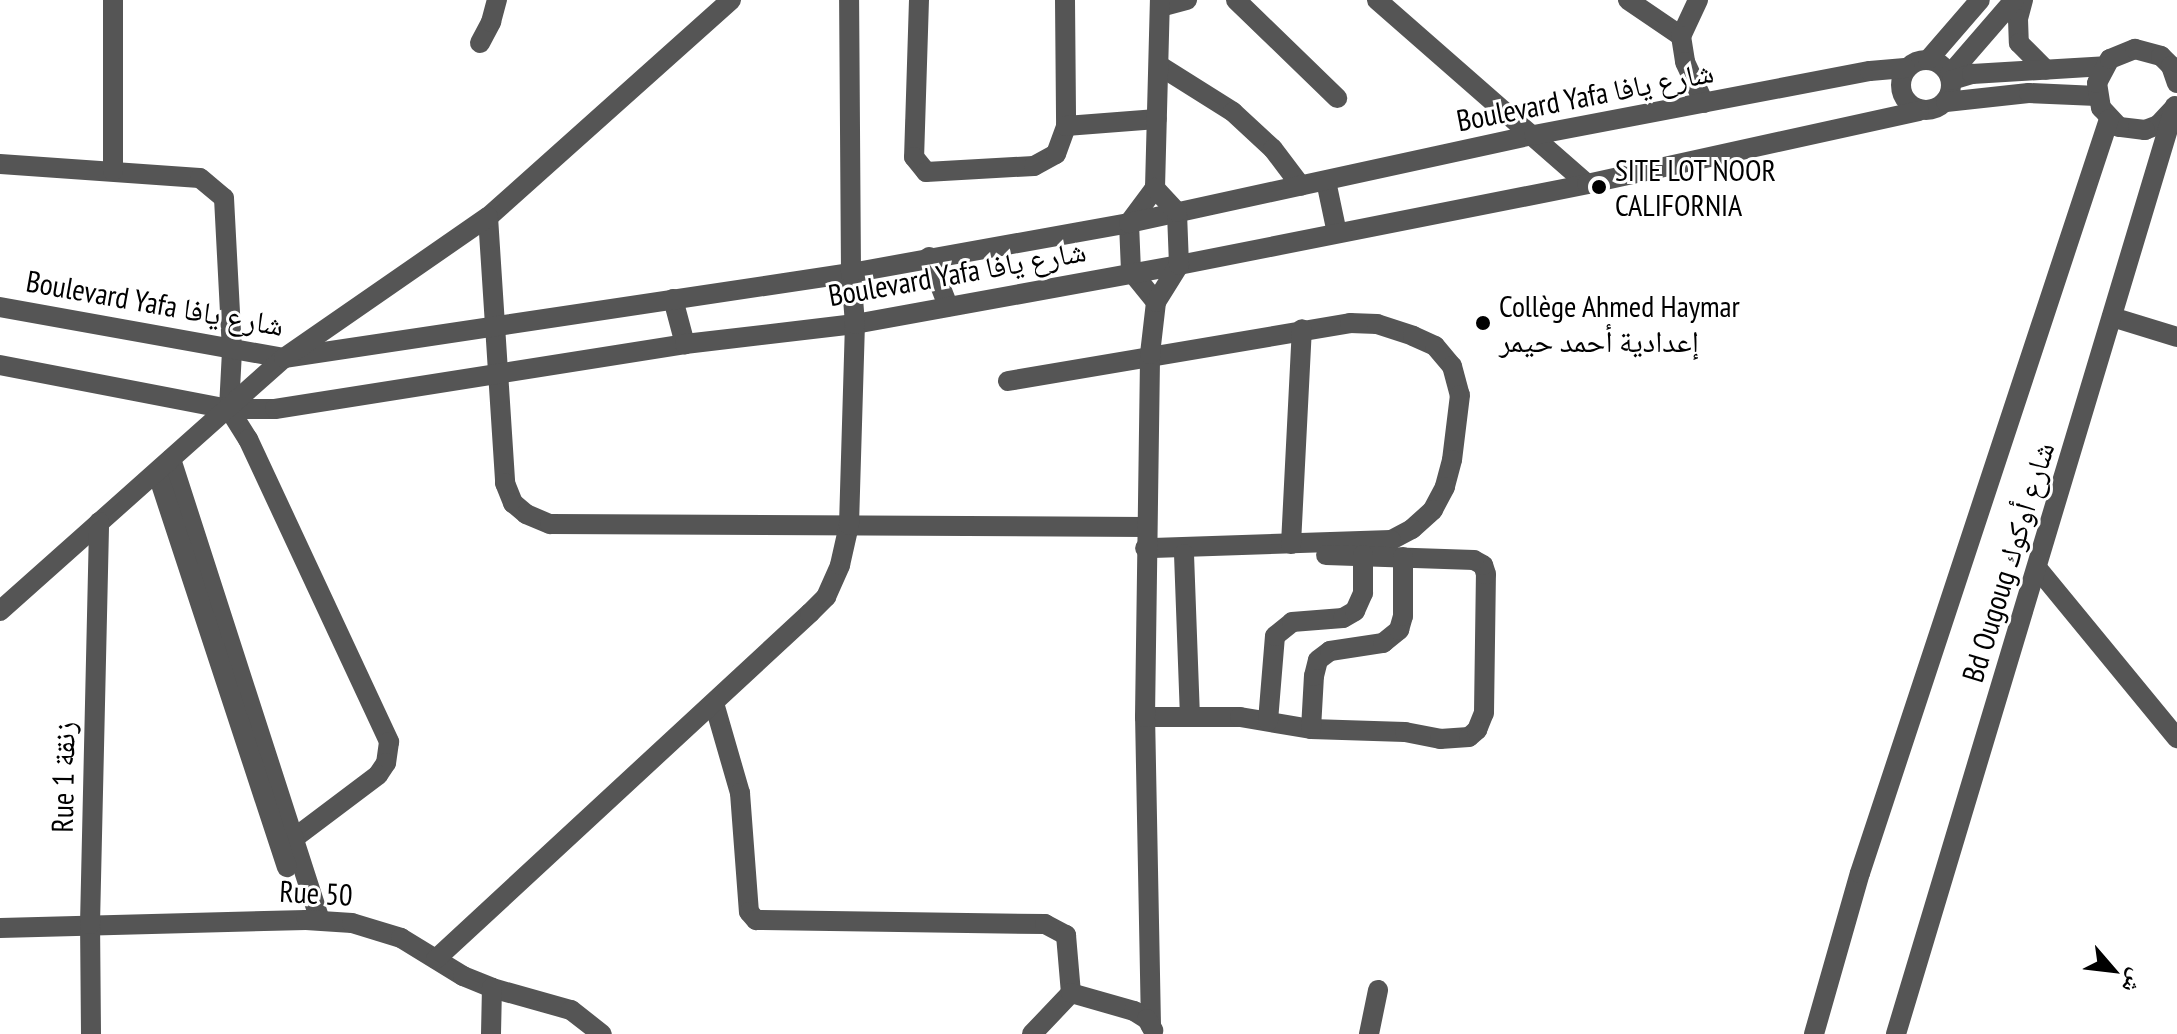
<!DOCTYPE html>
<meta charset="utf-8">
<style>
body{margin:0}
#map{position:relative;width:2177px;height:1034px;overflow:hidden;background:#fff;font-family:"PT Sans Narrow","Noto Naskh Arabic",sans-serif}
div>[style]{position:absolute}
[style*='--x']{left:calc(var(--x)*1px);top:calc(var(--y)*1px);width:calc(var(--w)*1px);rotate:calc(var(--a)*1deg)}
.minor>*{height:20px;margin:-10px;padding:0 10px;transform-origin:10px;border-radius:10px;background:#555}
.minor>.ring{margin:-10px;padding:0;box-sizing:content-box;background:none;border:20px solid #555;border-radius:50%}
.dots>*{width:22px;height:22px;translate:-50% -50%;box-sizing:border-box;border:4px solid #fff;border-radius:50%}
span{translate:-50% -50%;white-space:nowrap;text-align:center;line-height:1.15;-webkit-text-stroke:6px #fff;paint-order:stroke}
.street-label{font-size:30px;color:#000}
.poi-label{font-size:30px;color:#000}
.left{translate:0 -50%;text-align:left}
.north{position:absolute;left:2073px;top:930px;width:80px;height:80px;-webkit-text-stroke:6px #fff;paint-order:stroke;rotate:118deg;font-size:22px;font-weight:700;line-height:32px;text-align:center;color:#000}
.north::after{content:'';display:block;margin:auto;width:28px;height:36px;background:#000;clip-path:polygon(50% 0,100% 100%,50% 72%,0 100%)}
</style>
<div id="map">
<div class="minor">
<i style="--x:731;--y:0;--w:326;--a:138.2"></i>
<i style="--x:488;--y:217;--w:267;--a:86.3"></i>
<i style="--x:505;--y:483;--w:22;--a:68"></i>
<i style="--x:513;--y:503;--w:17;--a:40"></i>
<i style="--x:526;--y:514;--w:26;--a:23"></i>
<i style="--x:550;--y:524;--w:596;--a:0.29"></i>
<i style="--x:919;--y:0;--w:157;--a:91.8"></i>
<i style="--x:914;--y:157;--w:19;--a:51"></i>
<i style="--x:926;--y:172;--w:108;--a:-3.2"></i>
<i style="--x:1034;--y:166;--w:25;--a:-29"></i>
<i style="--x:1056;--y:154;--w:30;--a:-70"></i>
<i style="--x:1065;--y:0;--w:126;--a:89.5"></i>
<i style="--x:1066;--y:126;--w:91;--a:-4.4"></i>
<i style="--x:1236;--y:0;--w:141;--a:44.1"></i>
<i style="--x:1377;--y:0;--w:279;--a:41.2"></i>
<i style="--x:1628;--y:0;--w:64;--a:34.2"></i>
<i style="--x:1698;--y:0;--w:40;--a:115"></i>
<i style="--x:1681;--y:36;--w:26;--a:81"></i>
<i style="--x:1685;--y:62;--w:45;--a:65.1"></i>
<i style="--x:2023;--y:0;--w:20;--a:105"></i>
<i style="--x:2018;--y:19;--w:24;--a:88"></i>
<i style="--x:2019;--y:43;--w:38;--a:45"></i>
<i style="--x:1160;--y:7;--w:28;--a:-15"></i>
<i style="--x:480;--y:43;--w:24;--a:-62"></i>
<i style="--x:491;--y:22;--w:23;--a:-75"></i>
<i class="ring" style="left:1901px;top:60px;width:30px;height:30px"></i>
<i style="--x:1928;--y:60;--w:79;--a:-49.1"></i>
<i style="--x:1160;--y:66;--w:86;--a:32.2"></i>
<i style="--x:1233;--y:112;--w:54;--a:42.8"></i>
<i style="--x:1273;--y:149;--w:46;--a:52.9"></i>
<i style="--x:1950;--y:74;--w:98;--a:-49.1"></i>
<i style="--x:1952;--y:80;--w:21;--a:-17"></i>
<i style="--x:1972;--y:74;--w:133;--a:-3.4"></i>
<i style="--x:1946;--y:102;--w:83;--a:-6.2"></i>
<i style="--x:2029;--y:93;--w:68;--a:2.5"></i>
<i style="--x:2174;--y:108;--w:23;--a:133"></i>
<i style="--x:2158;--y:125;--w:14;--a:159"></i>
<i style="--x:2145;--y:130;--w:26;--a:-173"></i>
<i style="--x:2119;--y:127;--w:26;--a:-133"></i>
<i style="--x:2101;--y:108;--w:25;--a:-99"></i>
<i style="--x:2097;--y:83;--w:27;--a:-62"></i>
<i style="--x:2110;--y:59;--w:27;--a:-22"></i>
<i style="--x:2135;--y:49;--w:27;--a:15"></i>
<i style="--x:2161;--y:56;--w:14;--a:45"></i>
<i style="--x:2171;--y:66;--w:18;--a:71"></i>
<i style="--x:0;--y:164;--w:200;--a:4"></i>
<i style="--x:200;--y:178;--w:31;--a:40"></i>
<i style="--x:224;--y:198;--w:153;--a:87"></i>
<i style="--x:232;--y:351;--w:58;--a:93"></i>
<i style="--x:229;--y:409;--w:36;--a:58"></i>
<i style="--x:248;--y:439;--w:334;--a:65"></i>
<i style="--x:389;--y:742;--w:21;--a:98"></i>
<i style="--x:386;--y:763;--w:14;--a:124"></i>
<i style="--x:378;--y:775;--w:106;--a:143"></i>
<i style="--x:113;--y:171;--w:171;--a:-90"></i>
<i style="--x:1326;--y:181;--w:53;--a:78.1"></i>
<i style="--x:929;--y:257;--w:53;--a:68.8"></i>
<i style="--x:673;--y:299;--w:47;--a:75.1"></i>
<i style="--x:1156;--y:302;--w:40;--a:-129"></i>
<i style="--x:1131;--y:271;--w:48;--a:-92.4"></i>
<i style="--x:1129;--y:223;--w:44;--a:-53.4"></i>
<i style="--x:1155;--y:188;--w:188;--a:-88.5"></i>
<i style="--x:0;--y:307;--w:289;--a:10.2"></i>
<i style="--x:284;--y:358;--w:573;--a:-8.53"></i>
<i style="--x:851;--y:273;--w:282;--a:-10.2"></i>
<i style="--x:1129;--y:223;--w:414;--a:-12.3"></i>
<i style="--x:1534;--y:135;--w:342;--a:-10.8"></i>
<i style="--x:1870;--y:71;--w:35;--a:-5"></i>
<i style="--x:2112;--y:317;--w:68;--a:17.1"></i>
<i style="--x:0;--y:365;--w:233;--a:10.9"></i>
<i style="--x:229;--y:409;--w:46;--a:0"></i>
<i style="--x:275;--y:409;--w:415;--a:-9"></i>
<i style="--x:685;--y:344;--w:171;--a:-6.7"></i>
<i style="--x:855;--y:324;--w:329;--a:-10.3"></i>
<i style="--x:1179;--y:265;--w:416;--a:-11.2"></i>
<i style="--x:1587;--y:184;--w:340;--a:-12.4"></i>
<i style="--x:1008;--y:381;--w:347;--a:-9.6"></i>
<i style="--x:1350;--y:323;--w:27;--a:2"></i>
<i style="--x:1377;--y:324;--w:38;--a:18"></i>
<i style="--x:1413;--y:336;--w:24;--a:24"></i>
<i style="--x:1435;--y:346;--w:26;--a:50"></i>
<i style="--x:1452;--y:366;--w:30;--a:75"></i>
<i style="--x:1460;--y:395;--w:65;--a:97"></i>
<i style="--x:1452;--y:460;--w:28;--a:105"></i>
<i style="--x:1445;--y:487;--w:26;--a:118"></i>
<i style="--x:1433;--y:510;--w:28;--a:138"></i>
<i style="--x:1412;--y:529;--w:24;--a:152"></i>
<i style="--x:1391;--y:540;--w:246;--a:178.1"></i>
<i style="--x:171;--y:459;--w:484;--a:72.1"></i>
<i style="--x:157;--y:472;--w:416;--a:71.8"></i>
<i style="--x:1291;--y:544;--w:215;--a:-87.1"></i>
<i style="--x:1184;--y:554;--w:163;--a:87.9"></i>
<i style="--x:2038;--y:569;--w:219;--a:50.6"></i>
<i style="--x:0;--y:611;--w:380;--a:-41.7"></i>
<i style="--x:284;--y:358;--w:248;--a:-34.7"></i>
<i style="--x:714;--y:703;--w:94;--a:73.9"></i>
<i style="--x:740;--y:793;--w:119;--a:85.7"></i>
<i style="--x:749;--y:912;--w:11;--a:49"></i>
<i style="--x:756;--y:920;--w:289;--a:0.8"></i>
<i style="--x:1045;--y:924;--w:24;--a:28"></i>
<i style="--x:1066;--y:935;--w:58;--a:85.1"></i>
<i style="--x:1145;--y:717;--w:95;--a:0"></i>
<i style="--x:1240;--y:717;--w:72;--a:9.6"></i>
<i style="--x:1311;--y:729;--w:94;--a:1.8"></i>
<i style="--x:1405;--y:732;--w:36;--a:11"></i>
<i style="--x:1440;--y:739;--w:29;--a:-4"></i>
<i style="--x:1469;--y:737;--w:11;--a:-41"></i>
<i style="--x:1477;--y:730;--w:18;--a:-68"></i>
<i style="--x:1484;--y:713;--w:139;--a:-89.2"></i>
<i style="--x:1486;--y:574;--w:9;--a:-108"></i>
<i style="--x:1483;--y:565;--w:10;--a:-151"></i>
<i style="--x:1474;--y:560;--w:148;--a:-178.1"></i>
<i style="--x:1268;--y:721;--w:85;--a:-85.3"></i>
<i style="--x:1275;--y:636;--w:22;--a:-39"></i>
<i style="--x:1292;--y:622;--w:51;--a:-4.5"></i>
<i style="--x:1343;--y:618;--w:14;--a:-30"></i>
<i style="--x:1355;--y:611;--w:20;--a:-66"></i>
<i style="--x:1363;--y:593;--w:38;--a:-90"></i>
<i style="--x:1311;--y:729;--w:53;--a:-86.8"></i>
<i style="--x:1314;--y:676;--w:16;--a:-76"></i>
<i style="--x:1318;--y:660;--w:15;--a:-37"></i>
<i style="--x:1330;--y:651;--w:54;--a:-8.6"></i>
<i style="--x:1383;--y:643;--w:21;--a:-39"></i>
<i style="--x:1399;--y:630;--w:15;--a:-74"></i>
<i style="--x:1403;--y:616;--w:59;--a:-90"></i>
<i style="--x:0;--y:928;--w:306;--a:-1.5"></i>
<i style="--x:306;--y:920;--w:46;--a:3.7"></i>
<i style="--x:352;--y:923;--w:51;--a:17"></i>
<i style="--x:401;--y:938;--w:73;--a:31.5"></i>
<i style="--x:463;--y:976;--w:31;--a:22"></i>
<i style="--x:492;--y:988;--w:82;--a:15.6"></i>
<i style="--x:571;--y:1010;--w:39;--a:38"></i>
<i style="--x:436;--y:959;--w:510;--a:-42.77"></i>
<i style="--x:810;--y:613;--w:23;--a:-45"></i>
<i style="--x:826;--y:597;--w:35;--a:-66"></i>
<i style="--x:840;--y:565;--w:41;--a:-77.3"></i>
<i style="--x:849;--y:525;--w:201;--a:-88.3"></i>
<i style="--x:855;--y:324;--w:51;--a:-94.5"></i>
<i style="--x:851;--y:273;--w:273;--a:-90.4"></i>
<i style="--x:1151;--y:1026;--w:309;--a:-91.1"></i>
<i style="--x:1145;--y:717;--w:363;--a:-89.2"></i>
<i style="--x:1150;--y:354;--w:52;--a:-83.4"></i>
<i style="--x:1156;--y:302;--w:44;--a:-58.1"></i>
<i style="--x:1179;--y:265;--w:53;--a:-92.2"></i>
<i style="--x:1177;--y:212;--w:33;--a:-133"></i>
<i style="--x:91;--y:1034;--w:110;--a:-90.5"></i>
<i style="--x:90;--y:924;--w:402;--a:-88.7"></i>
<i style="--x:491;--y:1034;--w:46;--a:-88.8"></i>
<i style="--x:1032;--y:1034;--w:57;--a:-46.4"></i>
<i style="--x:1071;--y:993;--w:66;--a:15.9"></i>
<i style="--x:1134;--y:1011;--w:15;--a:32"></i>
<i style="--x:1147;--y:1019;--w:13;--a:61"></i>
<i style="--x:1369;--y:1034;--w:45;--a:-78.4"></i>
<i style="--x:1814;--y:1034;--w:167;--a:-74.1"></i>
<i style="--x:1860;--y:873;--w:794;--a:-71.72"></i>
<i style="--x:1896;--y:1034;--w:969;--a:-73.27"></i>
</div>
<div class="dots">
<i style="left:1599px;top:187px;background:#000"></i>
<i style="left:1483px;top:323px;background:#000"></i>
</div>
<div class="street-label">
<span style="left:1585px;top:96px;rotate:-11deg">Boulevard Yafa شارع يافا</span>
<span style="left:957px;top:273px;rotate:-10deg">Boulevard Yafa شارع يافا</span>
<span style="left:155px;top:303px;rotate:10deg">Boulevard Yafa شارع يافا</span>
<span style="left:2008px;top:562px;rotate:-73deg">Bd Ougoug شارع أوكوك</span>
<span style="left:63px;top:777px;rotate:-89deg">Rue 1 زنقة</span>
<span style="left:316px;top:893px;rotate:3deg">Rue 50</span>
</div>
<div class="poi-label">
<span class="left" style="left:1615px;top:187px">SITE LOT NOOR<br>CALIFORNIA</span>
<span class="left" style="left:1499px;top:323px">Collège Ahmed Haymar<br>إعدادية أحمد حيمر</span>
</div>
<div class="north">ش</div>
</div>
